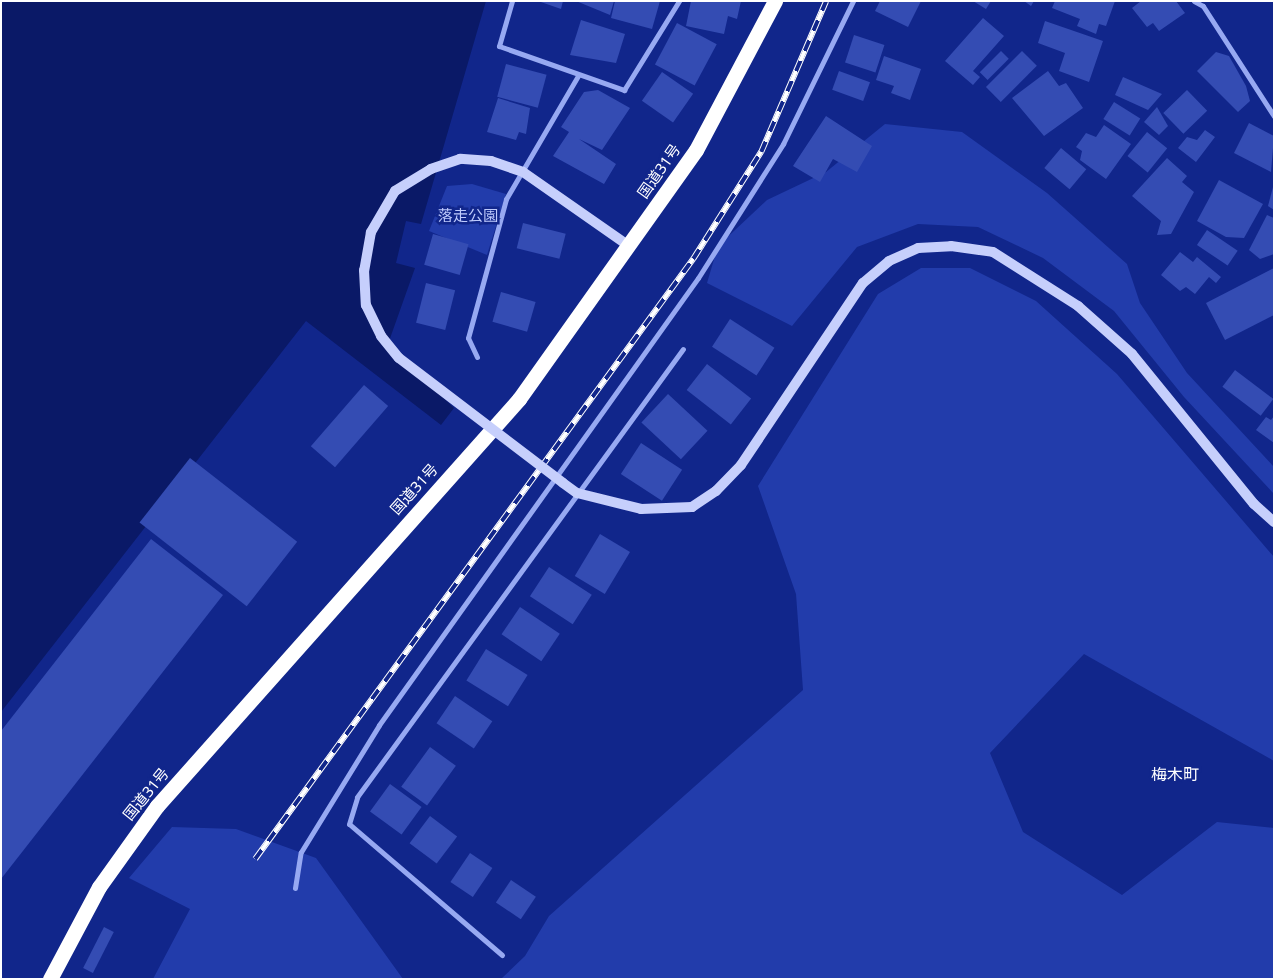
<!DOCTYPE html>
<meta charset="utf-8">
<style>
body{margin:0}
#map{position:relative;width:1275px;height:980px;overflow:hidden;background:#11268b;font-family:"Noto Sans","Noto Sans JP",sans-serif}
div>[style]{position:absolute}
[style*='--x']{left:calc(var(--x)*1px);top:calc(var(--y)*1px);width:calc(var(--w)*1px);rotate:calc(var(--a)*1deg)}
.green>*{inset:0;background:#223cab}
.water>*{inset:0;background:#0a1967}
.building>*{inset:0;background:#344cb3;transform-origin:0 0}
.street>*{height:5px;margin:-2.5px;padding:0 2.5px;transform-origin:2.5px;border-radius:2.5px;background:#97a9f2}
.secondary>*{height:10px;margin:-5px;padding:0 5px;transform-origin:5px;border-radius:5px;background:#c6cffc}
.highway>*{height:15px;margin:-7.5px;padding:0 7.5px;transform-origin:7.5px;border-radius:7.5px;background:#fff}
.rail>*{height:5.5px;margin-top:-2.75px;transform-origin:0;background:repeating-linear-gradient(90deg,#11268b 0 11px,#fff 0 22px);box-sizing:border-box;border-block:1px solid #fff}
.secondary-bridge>*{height:10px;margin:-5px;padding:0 5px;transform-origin:5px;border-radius:5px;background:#c6cffc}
span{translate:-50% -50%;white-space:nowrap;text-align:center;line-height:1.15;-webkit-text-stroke:5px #11268b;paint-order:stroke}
.street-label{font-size:15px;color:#fff}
.park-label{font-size:15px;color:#becafd}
.neighbourhood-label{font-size:16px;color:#fff}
.frame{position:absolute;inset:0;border:2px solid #fff;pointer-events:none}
</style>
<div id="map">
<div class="green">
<i style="clip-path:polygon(885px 124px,962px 132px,1047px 193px,1127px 264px,1140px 303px,1187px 373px,1274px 467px,1274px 494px,1184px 397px,1114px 311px,1043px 258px,978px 227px,918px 224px,857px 247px,792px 326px,707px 283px,718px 246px,767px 200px,826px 172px)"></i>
<i style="clip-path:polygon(472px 184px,506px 194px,487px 255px,429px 231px,447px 186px)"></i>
<i style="clip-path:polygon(921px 268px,970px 268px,1036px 301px,1117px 374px,1274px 557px,1274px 761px,1084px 654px,990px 753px,1023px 832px,1122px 895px,1217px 822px,1274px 828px,1274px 979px,501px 979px,525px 956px,549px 916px,803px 690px,796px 594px,758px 486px,878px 294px)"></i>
<i style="clip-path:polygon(172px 827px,236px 829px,316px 858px,403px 979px,153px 979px,190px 909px,129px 878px)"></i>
</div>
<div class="water">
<i style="clip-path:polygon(1px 1px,486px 1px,421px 224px,406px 221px,396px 263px,415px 268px,388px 344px,454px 408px,441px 425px,306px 321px,1px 712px)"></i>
</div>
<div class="building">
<i style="clip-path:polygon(538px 1px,563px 1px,561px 9px)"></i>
<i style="clip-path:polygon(576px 1px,614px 1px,610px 15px)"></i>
<i style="clip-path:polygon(615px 1px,660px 1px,652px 29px,611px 18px)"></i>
<i style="clip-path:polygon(691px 1px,741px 1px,737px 19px,728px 16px,724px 34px,686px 26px)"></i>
<i style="clip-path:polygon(880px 1px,921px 1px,908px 27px,875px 11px)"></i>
<i style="clip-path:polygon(973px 1px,991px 1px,986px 9px)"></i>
<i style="clip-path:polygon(1024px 1px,1034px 1px,1031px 6px)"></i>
<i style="clip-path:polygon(1055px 1px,1115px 1px,1106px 26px,1099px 24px,1096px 34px,1077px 26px,1080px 19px,1052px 8px)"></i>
<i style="clip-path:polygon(1141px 1px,1176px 1px,1185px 13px,1159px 31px,1153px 23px,1147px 27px,1132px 8px)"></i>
<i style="clip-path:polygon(983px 18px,1004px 36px,973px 71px,980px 77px,973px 85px,945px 61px)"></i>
<i style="clip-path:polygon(581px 20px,625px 34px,616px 63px,570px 55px)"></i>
<i style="clip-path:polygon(1045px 21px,1103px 41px,1089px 82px,1059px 71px,1065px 53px,1038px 43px)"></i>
<i style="left:677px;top:23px;width:45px;height:47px;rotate:28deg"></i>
<i style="left:854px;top:35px;width:32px;height:29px;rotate:18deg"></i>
<i style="left:1001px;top:51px;width:11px;height:30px;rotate:45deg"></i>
<i style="left:1022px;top:51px;width:21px;height:51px;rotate:45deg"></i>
<i style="clip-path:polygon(1216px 52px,1229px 56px,1246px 86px,1250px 101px,1238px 112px,1197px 71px)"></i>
<i style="clip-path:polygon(884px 56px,921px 69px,910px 100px,891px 93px,894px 86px,876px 80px)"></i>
<i style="left:506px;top:64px;width:42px;height:34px;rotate:15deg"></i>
<i style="left:839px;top:71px;width:33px;height:20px;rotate:20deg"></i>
<i style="clip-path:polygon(1048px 71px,1059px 86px,1066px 83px,1083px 108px,1044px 136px,1012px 98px)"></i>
<i style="left:662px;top:72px;width:38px;height:35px;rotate:35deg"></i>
<i style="clip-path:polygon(1123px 77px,1162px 94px,1148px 110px,1115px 95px)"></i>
<i style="clip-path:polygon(598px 90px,630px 108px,602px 150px,579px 139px,616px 164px,604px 184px,553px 156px,569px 132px,561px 127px,584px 92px)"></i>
<i style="left:1187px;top:90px;width:29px;height:33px;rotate:46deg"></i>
<i style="clip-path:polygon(498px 98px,530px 108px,526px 134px,519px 132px,516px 140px,487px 132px)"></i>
<i style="left:1114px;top:102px;width:31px;height:20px;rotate:32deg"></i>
<i style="clip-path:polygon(1157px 107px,1168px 126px,1159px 135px,1144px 122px)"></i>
<i style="clip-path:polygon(826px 116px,872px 146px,857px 172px,833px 159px,820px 182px,793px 166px)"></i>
<i style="clip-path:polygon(1249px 123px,1274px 136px,1271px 172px,1234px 153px)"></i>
<i style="clip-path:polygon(1104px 125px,1131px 144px,1106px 179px,1080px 160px,1082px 151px,1076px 147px,1086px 133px,1096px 137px)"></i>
<i style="clip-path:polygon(1205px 130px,1215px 137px,1196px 162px,1178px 148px,1187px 137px,1197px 140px)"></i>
<i style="left:1147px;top:132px;width:26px;height:31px;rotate:39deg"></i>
<i style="left:1061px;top:148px;width:33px;height:26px;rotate:40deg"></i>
<i style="clip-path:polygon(1167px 158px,1187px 176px,1182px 182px,1194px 192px,1171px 234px,1157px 235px,1161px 221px,1132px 196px)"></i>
<i style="clip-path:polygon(1219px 180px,1263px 204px,1244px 238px,1226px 237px,1197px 221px)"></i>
<i style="clip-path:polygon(1273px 187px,1274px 187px,1274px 210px,1268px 206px)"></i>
<i style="clip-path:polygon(1267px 215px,1274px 218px,1274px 254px,1260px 259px,1249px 250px)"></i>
<i style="left:523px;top:223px;width:44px;height:26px;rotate:14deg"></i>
<i style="left:1207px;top:230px;width:37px;height:18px;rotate:34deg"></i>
<i style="left:433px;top:234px;width:37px;height:32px;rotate:16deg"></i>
<i style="clip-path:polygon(1180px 252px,1193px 262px,1197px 257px,1221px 277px,1216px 283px,1209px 277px,1195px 294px,1186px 287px,1180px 291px,1161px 275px)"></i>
<i style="clip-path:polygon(1274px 268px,1274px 315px,1225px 340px,1206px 303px)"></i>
<i style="left:426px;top:283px;width:30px;height:41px;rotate:14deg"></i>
<i style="left:501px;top:292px;width:36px;height:31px;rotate:16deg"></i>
<i style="left:730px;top:319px;width:53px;height:33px;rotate:33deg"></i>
<i style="left:707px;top:364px;width:56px;height:33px;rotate:38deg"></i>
<i style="left:1235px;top:370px;width:48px;height:21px;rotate:37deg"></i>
<i style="left:364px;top:385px;width:32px;height:81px;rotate:41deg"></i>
<i style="left:668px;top:394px;width:54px;height:39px;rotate:43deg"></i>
<i style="clip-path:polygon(1274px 416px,1274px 443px,1256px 430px,1266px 417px,1271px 420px)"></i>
<i style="left:641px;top:443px;width:49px;height:37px;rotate:33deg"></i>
<i style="left:190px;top:458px;width:136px;height:82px;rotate:38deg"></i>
<i style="left:600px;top:534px;width:35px;height:49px;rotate:31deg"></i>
<i style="clip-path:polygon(151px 539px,223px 595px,1px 879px,1px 731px)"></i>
<i style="left:549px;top:567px;width:51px;height:35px;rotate:33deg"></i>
<i style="left:520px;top:607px;width:48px;height:33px;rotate:34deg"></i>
<i style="left:486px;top:649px;width:49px;height:37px;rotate:32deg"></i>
<i style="left:455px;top:696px;width:45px;height:33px;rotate:34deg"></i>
<i style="left:430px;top:747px;width:32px;height:49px;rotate:36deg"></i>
<i style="left:390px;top:784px;width:39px;height:34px;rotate:36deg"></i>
<i style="left:430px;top:816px;width:34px;height:34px;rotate:37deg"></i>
<i style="left:470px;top:853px;width:27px;height:35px;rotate:34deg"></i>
<i style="left:511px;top:880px;width:30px;height:27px;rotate:34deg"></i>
<i style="left:104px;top:927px;width:11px;height:46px;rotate:27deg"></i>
</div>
<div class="street">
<i style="--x:512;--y:1;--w:47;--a:106.1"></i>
<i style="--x:499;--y:46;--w:133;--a:19.4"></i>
<i style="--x:624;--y:90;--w:105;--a:-58.3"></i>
<i style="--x:1194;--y:1;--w:10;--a:29"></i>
<i style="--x:1203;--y:6;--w:131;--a:57.2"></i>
<i style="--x:477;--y:357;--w:21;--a:-115"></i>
<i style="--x:468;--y:338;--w:144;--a:-74.7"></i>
<i style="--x:506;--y:199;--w:143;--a:-59.7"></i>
<i style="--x:295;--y:888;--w:36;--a:-81"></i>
<i style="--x:301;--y:852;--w:149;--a:-58.4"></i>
<i style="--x:379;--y:725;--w:549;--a:-54.49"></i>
<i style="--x:698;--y:278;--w:159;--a:-57.6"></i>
<i style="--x:783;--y:144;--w:159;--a:-63.9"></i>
<i style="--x:502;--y:955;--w:201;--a:-139.4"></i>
<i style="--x:349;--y:824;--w:28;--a:-73"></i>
<i style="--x:357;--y:797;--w:554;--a:-53.96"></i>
</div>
<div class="secondary">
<i style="--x:491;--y:161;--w:34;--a:19"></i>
<i style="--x:523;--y:172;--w:129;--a:34.9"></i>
<i style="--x:563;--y:483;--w:17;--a:36"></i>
<i style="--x:577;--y:493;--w:66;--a:14"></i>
<i style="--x:641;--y:509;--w:51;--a:-2.2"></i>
<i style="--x:692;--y:507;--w:29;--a:-34"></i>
<i style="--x:716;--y:491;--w:36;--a:-46"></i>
<i style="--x:741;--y:465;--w:219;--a:-56.2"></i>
<i style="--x:863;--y:283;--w:34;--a:-40"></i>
<i style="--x:889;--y:261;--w:32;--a:-24"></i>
<i style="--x:918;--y:248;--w:33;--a:-3"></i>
<i style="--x:951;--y:246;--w:42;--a:8.1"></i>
<i style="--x:993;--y:252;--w:101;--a:32.4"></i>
<i style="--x:1078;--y:306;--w:72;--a:41.6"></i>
<i style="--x:1132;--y:354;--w:193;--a:50.9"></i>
<i style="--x:1254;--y:504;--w:27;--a:42"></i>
</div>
<div class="highway">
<i style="--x:50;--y:979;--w:104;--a:-62"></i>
<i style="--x:99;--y:887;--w:100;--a:-54.4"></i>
<i style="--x:157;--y:806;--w:545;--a:-48.35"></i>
<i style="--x:519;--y:399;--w:305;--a:-54.6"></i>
<i style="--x:696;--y:150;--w:169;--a:-62.1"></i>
</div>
<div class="rail">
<i style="--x:255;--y:859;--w:743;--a:-53.87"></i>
<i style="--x:693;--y:259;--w:127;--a:-57.6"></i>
<i style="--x:761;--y:152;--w:164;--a:-66.7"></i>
</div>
<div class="secondary-bridge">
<i style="--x:491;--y:161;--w:31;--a:-176"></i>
<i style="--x:460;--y:159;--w:31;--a:161"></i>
<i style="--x:431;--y:169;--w:42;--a:148.6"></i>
<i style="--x:395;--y:191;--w:48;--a:120.3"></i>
<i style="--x:371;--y:232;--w:39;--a:100"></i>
<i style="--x:364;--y:270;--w:35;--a:87"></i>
<i style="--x:366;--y:305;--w:34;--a:64"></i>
<i style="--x:381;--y:336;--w:28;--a:51"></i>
<i style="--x:399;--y:358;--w:206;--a:37.3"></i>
</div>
<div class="street-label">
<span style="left:659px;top:171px;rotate:-55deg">国道31号</span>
<span style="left:414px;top:489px;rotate:-48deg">国道31号</span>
<span style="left:146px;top:794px;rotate:-51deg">国道31号</span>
</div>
<div class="park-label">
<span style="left:468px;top:216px">落走公園</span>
</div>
<div class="neighbourhood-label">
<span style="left:1175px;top:774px">梅木町</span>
</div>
<div class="frame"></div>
</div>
